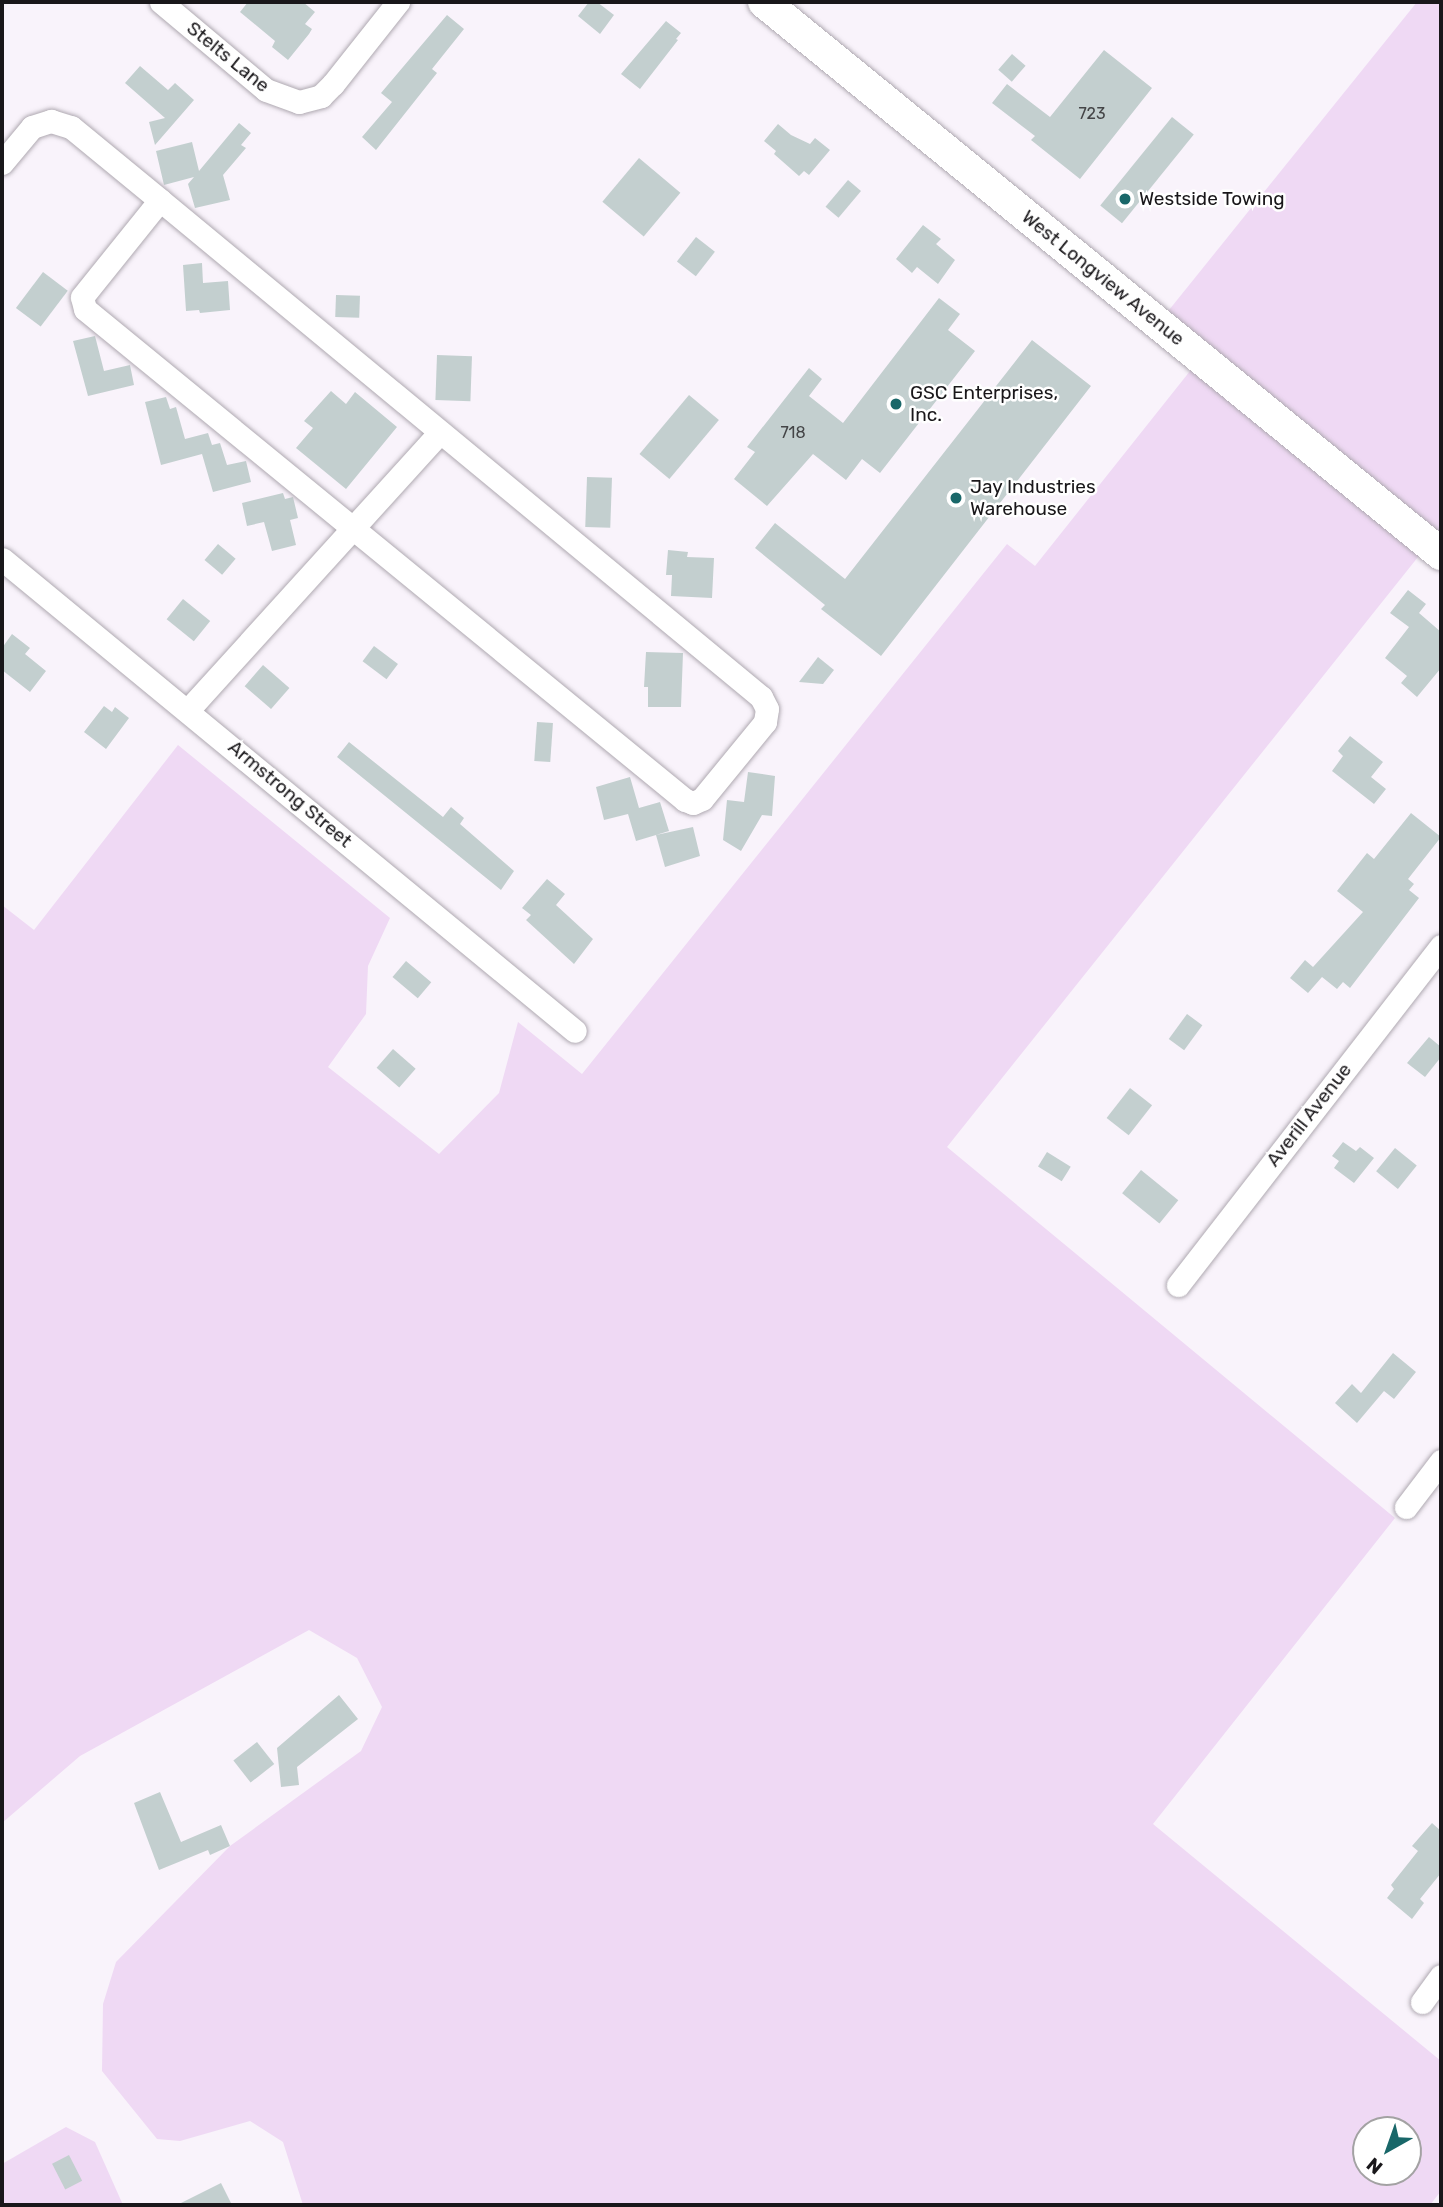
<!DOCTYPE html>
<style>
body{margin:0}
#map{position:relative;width:1443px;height:2207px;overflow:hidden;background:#f9f3fb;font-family:Rubik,sans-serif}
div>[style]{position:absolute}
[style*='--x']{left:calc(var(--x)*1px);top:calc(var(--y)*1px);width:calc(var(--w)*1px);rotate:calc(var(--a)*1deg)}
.green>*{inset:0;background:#efd9f4}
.building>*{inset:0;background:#c3cfcf;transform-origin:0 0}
.roads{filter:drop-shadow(0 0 2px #afa9b1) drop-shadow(0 0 2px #afa9b1)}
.street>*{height:23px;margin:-11.5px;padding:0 11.5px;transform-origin:11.5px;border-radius:11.5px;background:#fff}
.secondary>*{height:32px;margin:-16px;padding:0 16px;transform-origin:16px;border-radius:16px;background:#fff}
.dots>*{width:19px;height:19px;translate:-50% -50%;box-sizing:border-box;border:4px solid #fff;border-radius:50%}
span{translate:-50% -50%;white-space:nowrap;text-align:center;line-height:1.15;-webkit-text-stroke:5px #fff;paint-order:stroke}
.number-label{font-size:16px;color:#444547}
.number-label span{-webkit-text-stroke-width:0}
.street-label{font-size:19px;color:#19171a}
.poi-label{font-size:19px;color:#19171a}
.left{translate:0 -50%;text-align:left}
.frame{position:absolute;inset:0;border:4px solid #19171a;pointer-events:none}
.north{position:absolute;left:1352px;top:2116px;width:70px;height:70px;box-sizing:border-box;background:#fff;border:2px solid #a3a2a3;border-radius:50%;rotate:220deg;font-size:19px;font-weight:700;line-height:28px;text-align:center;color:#19171a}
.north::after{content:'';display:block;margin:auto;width:24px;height:32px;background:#196769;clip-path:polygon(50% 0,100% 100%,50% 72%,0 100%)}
</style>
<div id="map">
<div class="green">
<i style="clip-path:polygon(1417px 2px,1441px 2px,1441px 541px,1165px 315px)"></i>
<i style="clip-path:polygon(evenodd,1194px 366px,1422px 552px,947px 1147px,1395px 1518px,1153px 1824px,1441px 2061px,1441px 2191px,1430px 2205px,303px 2205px,283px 2142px,250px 2121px,180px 2141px,157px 2139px,102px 2071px,103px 2004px,116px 1962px,230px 1846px,361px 1751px,382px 1707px,357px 1658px,309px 1630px,80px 1756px,2px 1823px,2px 905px,34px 930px,178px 745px,390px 918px,368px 966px,366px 1014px,328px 1067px,439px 1154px,499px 1093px,518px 1022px,582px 1074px,1007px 544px,1035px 566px,1194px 366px,1366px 2130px,1408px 2130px,1408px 2172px,1366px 2172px,1366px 2130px)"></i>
<i style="clip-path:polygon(66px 2127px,95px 2142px,123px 2205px,2px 2205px,2px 2164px)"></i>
</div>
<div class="building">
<i style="clip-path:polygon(248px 2px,303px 2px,315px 12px,305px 24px,312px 29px,309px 34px,288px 60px,272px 47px,275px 41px,240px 12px)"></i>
<i style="clip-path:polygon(589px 2px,597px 2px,614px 15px,600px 34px,578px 16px)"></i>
<i style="clip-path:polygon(447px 15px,464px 29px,432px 69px,437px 73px,376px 150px,362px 137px,392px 102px,381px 93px)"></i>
<i style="clip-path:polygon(666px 21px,681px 33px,676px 39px,678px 40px,640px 89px,621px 74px)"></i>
<i style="clip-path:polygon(1104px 50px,1152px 88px,1080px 179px,1031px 140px,1035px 136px,992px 103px,1007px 84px,1050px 117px)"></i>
<i style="left:1012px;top:54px;width:18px;height:21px;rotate:41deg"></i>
<i style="clip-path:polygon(140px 66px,168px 90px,175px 83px,194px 100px,155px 145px,149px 122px,165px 118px,125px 83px)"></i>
<i style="left:1172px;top:117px;width:28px;height:114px;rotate:39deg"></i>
<i style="clip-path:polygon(239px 123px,251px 133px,241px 145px,246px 148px,223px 175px,230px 200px,195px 208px,188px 184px,194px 177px,164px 185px,156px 151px,192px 142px,199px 171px)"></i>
<i style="clip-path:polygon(778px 124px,791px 135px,810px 144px,815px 138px,830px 150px,809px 175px,804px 171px,799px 176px,774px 154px,776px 151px,764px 141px)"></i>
<i style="left:639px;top:158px;width:54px;height:57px;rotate:40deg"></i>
<i style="left:848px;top:180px;width:17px;height:35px;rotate:40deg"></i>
<i style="clip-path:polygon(923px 225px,941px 239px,936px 244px,955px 260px,938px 284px,917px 267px,912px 273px,896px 259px)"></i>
<i style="left:696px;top:237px;width:24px;height:31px;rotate:38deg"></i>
<i style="clip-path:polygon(202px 263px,203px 283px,228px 281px,230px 310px,200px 313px,199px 310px,186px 311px,183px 265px)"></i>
<i style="left:43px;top:272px;width:31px;height:45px;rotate:37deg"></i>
<i style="left:336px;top:295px;width:24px;height:22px;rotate:2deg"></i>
<i style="clip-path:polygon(939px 298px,960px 314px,948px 330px,975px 351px,880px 473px,862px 459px,846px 480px,813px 454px,767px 506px,734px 479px,755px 452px,747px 447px,809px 368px,822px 379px,809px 396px,843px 423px)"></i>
<i style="clip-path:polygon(95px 336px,104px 371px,130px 365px,134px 385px,88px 396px,73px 341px)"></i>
<i style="clip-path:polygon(1032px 340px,1091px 386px,881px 656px,821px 609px,825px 605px,755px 548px,775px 523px,845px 579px)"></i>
<i style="left:437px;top:355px;width:35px;height:45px;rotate:2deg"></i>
<i style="clip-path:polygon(331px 391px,346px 404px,355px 392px,397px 427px,346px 489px,296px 448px,313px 428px,304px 421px)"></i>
<i style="left:689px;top:395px;width:39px;height:77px;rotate:40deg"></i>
<i style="clip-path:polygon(166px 397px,170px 409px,176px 407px,185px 439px,208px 433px,212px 445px,220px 443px,227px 465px,246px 461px,251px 482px,213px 492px,202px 454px,161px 465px,145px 402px)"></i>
<i style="left:587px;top:477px;width:25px;height:50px;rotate:2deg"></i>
<i style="clip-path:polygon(283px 493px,285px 499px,293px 497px,298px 518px,290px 520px,296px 545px,272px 551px,264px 522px,247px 526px,242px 503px)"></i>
<i style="left:218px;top:544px;width:23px;height:21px;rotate:40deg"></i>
<i style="clip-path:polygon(668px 550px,688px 552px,687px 557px,714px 558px,712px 598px,671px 596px,672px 575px,666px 575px)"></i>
<i style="clip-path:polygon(1408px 590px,1426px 604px,1419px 613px,1441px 632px,1441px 668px,1417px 697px,1401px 683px,1407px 676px,1385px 658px,1409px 627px,1390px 613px)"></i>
<i style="left:183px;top:599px;width:35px;height:26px;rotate:39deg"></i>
<i style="clip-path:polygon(12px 634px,30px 648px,25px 654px,46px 671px,30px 692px,2px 670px,2px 648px)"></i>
<i style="left:374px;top:646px;width:30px;height:19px;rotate:37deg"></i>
<i style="clip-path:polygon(646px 652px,683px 653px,681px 707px,648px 707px,648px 687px,644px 687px)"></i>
<i style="clip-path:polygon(818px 657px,834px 670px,823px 684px,799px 682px)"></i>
<i style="left:263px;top:665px;width:35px;height:28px;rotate:41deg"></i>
<i style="clip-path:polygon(104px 706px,112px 712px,115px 707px,129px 718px,106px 749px,84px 732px)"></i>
<i style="left:537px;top:722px;width:16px;height:39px;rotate:4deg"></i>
<i style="clip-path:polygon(1350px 736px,1383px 762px,1371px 777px,1386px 789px,1374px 804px,1332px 771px,1343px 756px,1338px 751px)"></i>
<i style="clip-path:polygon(349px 742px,443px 817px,451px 807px,464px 818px,460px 824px,514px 871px,501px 890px,337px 757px)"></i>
<i style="clip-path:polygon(748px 772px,775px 776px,772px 816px,762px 815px,741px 851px,723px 840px,727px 800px,744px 802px)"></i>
<i style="clip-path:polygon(630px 777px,639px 808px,660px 802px,669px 831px,656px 835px,693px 827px,700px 856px,665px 867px,656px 835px,636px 841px,628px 814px,604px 820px,596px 787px)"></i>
<i style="clip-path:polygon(1411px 813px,1441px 837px,1408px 879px,1414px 884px,1409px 890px,1419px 898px,1350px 988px,1343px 982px,1337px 989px,1322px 977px,1308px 993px,1290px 978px,1305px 960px,1313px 967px,1363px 912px,1337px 891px,1367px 853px,1374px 859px)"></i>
<i style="clip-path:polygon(547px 879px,565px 894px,556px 905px,593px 939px,574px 964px,526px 920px,531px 915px,522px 908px)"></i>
<i style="left:406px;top:961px;width:33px;height:21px;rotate:40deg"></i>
<i style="left:1187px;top:1014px;width:19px;height:31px;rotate:36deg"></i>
<i style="clip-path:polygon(1429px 1037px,1441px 1047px,1441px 1057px,1425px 1077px,1407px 1063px)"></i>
<i style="left:393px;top:1049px;width:30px;height:25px;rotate:41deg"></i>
<i style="left:1130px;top:1088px;width:28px;height:38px;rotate:38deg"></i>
<i style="clip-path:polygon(1343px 1142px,1356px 1151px,1360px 1147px,1374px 1158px,1354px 1183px,1334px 1168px,1339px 1161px,1332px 1156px)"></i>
<i style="left:1395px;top:1148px;width:28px;height:30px;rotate:39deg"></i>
<i style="left:1047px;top:1152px;width:28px;height:17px;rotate:32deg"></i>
<i style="left:1141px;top:1170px;width:48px;height:30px;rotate:39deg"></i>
<i style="clip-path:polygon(1393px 1353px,1416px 1372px,1394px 1399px,1384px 1391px,1357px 1423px,1335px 1403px,1352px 1384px,1361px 1393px)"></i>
<i style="clip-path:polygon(339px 1695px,358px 1719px,297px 1767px,299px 1785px,281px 1787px,277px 1748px)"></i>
<i style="left:257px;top:1742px;width:28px;height:30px;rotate:52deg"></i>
<i style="clip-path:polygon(160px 1792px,181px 1842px,221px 1825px,230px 1846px,210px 1855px,208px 1850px,159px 1870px,134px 1803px)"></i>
<i style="clip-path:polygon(1432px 1823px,1441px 1831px,1441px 1873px,1420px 1899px,1424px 1903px,1412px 1919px,1387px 1898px,1394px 1889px,1391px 1885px,1418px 1851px,1412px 1846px)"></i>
<i style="left:69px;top:2155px;width:29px;height:19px;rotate:63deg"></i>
<i style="clip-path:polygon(221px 2183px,232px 2205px,177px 2205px)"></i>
</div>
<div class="roads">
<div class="street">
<i style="--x:161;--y:2;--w:137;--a:40"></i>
<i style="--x:266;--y:90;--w:35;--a:20"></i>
<i style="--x:299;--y:102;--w:23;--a:-15"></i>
<i style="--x:321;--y:96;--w:17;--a:-45"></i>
<i style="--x:333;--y:84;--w:105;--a:-51.6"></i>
<i style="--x:2;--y:163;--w:47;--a:-50.2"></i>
<i style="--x:32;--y:127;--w:20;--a:-18"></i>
<i style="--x:51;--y:121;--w:21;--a:17"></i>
<i style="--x:71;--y:127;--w:115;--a:39.4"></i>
<i style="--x:160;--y:200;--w:780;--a:39.59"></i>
<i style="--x:761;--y:697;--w:13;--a:63"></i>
<i style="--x:767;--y:709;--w:13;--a:99"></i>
<i style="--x:765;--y:722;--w:99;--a:129.3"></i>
<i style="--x:702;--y:799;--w:10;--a:156"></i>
<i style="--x:693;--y:803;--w:9;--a:-159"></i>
<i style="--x:685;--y:800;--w:775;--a:-140.71"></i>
<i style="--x:85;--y:309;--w:12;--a:-104"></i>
<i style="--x:82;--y:297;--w:124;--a:-51.2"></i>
<i style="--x:2;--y:559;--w:742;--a:39.48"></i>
<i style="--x:188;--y:710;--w:375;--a:-47.8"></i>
<i style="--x:1178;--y:1285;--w:429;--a:-52.2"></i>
<i style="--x:1406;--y:1507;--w:58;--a:-52.7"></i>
<i style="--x:1422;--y:2002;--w:32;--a:-54"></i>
</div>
<div class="secondary">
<i style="--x:764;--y:2;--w:874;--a:39.19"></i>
</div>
</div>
<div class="dots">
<i style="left:1125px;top:199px;background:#196769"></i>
<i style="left:896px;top:404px;background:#196769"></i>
<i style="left:956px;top:498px;background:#196769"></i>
</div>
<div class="number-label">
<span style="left:1092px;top:114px">723</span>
<span style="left:793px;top:433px">718</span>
</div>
<div class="street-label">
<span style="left:228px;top:57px;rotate:39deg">Stelts Lane</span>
<span style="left:1103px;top:278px;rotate:39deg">West Longview Avenue</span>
<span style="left:290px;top:794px;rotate:40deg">Armstrong Street</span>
<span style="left:1309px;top:1115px;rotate:-52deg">Averill Avenue</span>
</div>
<div class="poi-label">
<span class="left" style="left:1139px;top:199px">Westside Towing</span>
<span class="left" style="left:910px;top:404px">GSC Enterprises,<br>Inc.</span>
<span class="left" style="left:970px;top:498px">Jay Industries<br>Warehouse</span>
</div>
<div class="frame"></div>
<div class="north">N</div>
</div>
